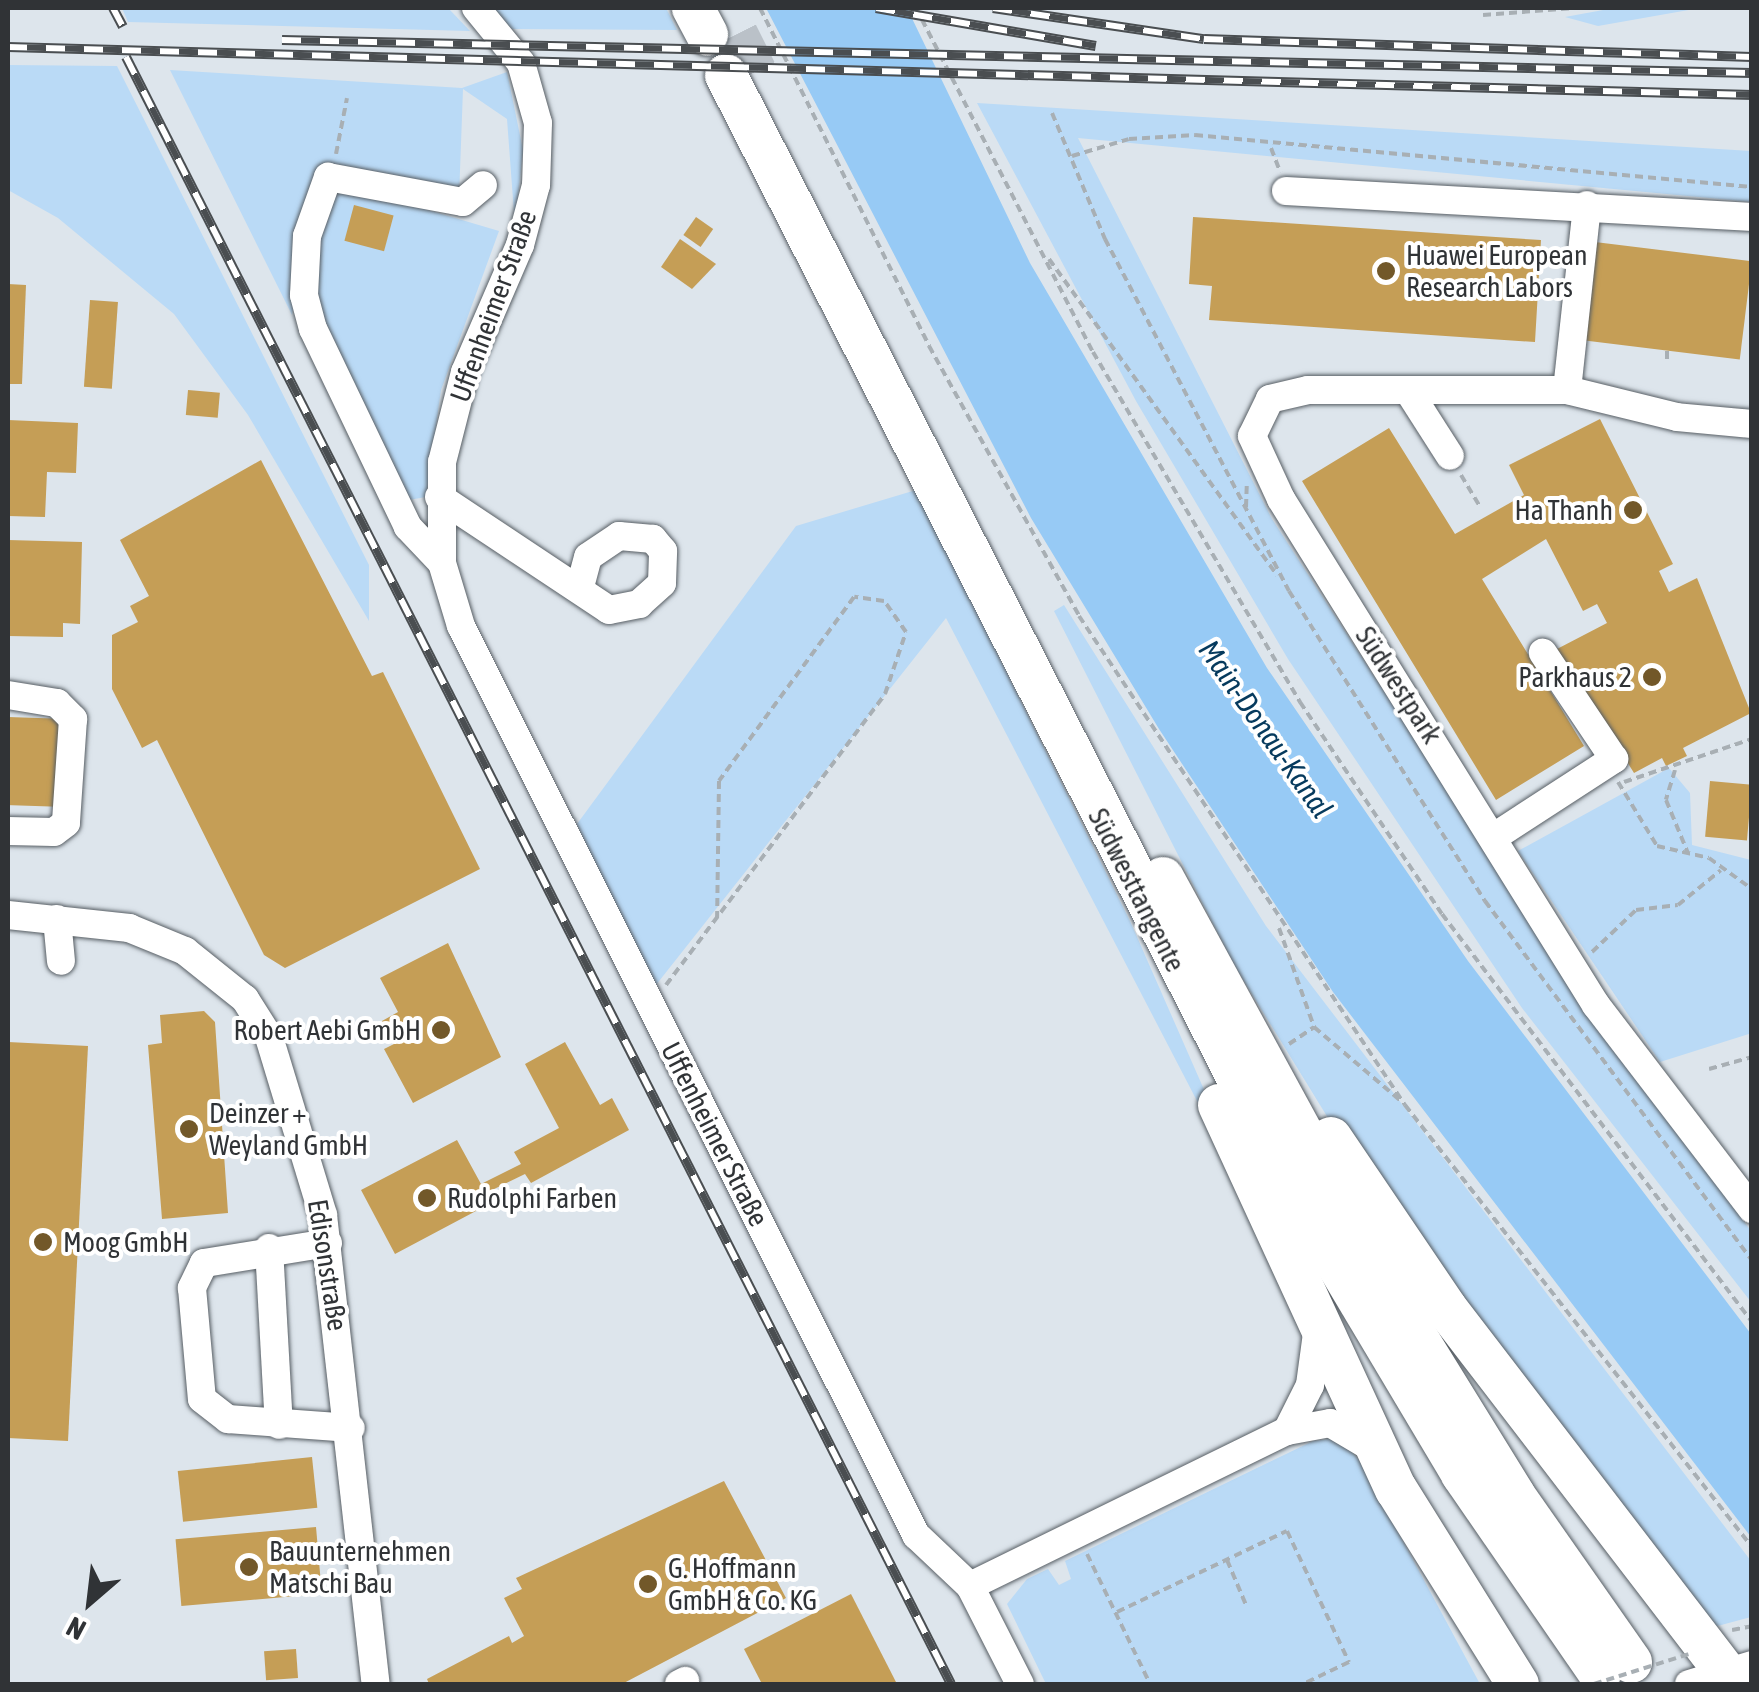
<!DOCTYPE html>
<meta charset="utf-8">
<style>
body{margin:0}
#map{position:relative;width:1759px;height:1692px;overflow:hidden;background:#dde5ec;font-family:"Asap Condensed",sans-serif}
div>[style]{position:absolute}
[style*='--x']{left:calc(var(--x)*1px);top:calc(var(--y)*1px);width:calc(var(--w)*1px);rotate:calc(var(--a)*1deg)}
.green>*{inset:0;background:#badaf6}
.water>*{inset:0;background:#97caf5}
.building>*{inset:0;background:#c59e56;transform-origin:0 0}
.highway-tunnel>*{height:42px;margin-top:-21px;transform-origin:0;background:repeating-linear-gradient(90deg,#bac1c8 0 42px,transparent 0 63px)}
.path>*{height:4px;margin-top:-2px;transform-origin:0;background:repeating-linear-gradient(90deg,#a8afb4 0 8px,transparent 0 13px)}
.roads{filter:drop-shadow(0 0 2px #575e64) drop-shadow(0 0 2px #575e64)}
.minor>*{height:28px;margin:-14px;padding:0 14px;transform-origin:14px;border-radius:14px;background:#fff}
.highway>*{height:42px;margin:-21px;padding:0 21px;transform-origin:21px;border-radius:21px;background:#fff}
.rail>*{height:10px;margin-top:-5px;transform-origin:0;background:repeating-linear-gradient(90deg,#fff 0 19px,#4a4e51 0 38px);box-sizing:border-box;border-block:2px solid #4a4e51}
.path-bridge>*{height:4px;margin-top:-2px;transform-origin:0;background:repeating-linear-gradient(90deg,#a8afb4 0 8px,transparent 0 13px)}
.dots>*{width:28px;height:28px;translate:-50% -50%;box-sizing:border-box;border:5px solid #fff;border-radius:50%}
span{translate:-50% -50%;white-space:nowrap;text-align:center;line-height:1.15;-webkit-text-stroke:8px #fff;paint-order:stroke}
.poi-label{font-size:28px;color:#303336}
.left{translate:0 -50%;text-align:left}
.right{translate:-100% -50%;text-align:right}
.street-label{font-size:28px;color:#303336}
.water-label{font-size:30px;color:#063a5d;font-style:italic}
.frame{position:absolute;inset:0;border:10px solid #303336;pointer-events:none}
.north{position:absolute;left:40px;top:1552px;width:100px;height:100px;-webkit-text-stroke:8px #fff;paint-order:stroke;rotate:208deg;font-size:28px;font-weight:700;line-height:40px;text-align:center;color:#303336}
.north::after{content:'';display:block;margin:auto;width:35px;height:45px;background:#303336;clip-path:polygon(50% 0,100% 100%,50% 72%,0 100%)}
</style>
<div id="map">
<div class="green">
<i style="clip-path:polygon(122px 8px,448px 8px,470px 31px,128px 22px)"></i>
<i style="clip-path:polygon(488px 8px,666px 8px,677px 30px,503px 29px)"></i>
<i style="clip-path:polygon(1614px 8px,1700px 8px,1598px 26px,1565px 17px)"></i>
<i style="clip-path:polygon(8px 65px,117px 66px,369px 565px,369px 621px,248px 415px,174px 314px,58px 218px,8px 190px)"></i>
<i style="clip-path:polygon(170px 70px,462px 88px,507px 72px,523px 150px,515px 226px,507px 119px,463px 89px,459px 198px,323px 170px,292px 315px)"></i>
<i style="clip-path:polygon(977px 103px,1751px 151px,1751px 202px,1078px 138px,1272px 519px,1605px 1032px,1751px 1231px,1751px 1302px,1522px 1008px,1288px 659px,1136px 401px)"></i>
<i style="clip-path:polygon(347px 186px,499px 231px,441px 390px,426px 497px,403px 501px,316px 318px,311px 250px,332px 195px)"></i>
<i style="clip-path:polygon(916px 490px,1130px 921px,1274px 1249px,946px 618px,652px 990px,577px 824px,796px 526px)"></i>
<i style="clip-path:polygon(1064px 605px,1266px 926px,1751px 1561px,1751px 1617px,1710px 1628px,1382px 1206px,1234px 965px,1054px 611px)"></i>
<i style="clip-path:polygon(1669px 768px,1690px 793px,1692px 845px,1751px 860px,1752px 1033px,1660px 1062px,1518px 851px)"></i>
<i style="clip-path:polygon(1339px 1438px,1359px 1460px,1480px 1684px,1046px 1684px,1007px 1604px,1027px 1579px,1048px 1569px,1059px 1585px,1071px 1579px,1065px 1561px,1313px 1441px)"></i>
</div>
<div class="water">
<i style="clip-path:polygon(766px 8px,907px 8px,1030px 263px,1267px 668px,1468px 961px,1751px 1334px,1751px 1537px,1333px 992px,1159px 729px,1031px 518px)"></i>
</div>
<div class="building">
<i style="left:354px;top:205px;width:41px;height:37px;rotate:15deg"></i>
<i style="left:696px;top:217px;width:21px;height:22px;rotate:35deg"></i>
<i style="clip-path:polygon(1193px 217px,1541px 240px,1535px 342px,1209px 320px,1212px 286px,1189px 284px)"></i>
<i style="clip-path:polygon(680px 239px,716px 264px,692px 289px,661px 267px)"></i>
<i style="left:1595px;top:242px;width:158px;height:99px;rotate:7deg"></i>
<i style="clip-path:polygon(8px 284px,26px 285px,22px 384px,8px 384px)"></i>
<i style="left:90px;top:300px;width:28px;height:87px;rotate:4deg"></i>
<i style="left:188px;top:390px;width:32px;height:25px;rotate:5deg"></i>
<i style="clip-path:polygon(1600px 419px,1673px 564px,1659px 571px,1669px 592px,1697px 578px,1751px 713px,1683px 748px,1687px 756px,1666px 766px,1662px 758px,1634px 773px,1557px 649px,1607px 623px,1597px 604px,1583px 611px,1546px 539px,1482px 579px,1584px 746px,1496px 800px,1302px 481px,1389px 428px,1455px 534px,1524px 495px,1509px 465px)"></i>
<i style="clip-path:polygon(8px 420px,78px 423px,76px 473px,47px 472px,45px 517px,8px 516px)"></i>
<i style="clip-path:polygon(261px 460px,372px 676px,383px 672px,480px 869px,285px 968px,264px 955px,157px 740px,142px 748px,112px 689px,112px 635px,138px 622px,130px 606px,149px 596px,120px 540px)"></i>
<i style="clip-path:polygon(8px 540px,82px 542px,80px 624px,63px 623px,63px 637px,8px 636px)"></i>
<i style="left:8px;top:717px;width:53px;height:88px;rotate:2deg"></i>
<i style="left:1710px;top:781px;width:42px;height:56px;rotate:5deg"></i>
<i style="clip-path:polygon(448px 943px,501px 1057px,413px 1103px,384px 1049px,394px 1044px,382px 1021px,398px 1012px,380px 978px)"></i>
<i style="clip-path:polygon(204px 1011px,215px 1022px,228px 1213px,162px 1219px,148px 1045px,162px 1043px,160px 1015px)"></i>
<i style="clip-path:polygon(8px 1042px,88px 1046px,68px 1441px,8px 1438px)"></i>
<i style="clip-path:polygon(565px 1042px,600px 1105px,612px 1098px,629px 1130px,531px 1183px,525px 1174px,486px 1193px,491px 1203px,395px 1254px,361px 1190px,457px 1140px,481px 1184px,521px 1164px,514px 1152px,559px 1128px,525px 1064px)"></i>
<i style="left:312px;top:1457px;width:51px;height:135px;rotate:84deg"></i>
<i style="clip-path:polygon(724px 1481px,786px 1598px,622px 1684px,429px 1684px,427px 1679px,509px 1636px,512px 1643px,524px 1636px,504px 1598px,522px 1589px,516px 1578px)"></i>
<i style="left:316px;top:1527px;width:67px;height:141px;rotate:85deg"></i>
<i style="clip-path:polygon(851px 1594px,897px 1684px,762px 1684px,744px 1649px)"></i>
<i style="left:296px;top:1649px;width:29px;height:32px;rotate:86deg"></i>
</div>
<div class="highway-tunnel">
<i style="--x:737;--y:34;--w:49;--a:63.4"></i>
</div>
<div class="path">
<i style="--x:760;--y:8;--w:378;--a:63.4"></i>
<i style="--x:929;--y:346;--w:309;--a:60.9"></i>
<i style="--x:1079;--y:616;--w:588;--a:56.31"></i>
<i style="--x:1405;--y:1105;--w:562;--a:51.87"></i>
<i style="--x:916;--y:8;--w:387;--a:62.8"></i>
<i style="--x:1093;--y:352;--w:407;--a:59.4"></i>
<i style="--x:1300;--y:702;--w:255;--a:56.2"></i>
<i style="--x:1442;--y:914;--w:512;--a:52.77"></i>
<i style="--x:1483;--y:15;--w:92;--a:-4.4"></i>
<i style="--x:1052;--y:113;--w:137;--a:67.2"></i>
<i style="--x:1105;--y:239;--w:397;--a:62.4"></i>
<i style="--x:1289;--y:591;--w:367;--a:57.7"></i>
<i style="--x:1485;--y:901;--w:448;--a:53.4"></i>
<i style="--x:1271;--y:148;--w:26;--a:69"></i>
<i style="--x:336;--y:154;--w:57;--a:-78.9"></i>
<i style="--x:1072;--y:156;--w:59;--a:-16.6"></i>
<i style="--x:1129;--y:139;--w:66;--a:-3.5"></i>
<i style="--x:1195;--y:135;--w:559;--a:5.33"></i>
<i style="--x:1049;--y:259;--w:390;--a:54.2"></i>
<i style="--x:1667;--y:351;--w:13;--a:90"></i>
<i style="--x:1461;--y:475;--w:35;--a:59"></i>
<i style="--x:1246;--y:507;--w:25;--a:-88"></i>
<i style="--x:1675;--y:770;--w:31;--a:107"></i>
<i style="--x:1666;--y:800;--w:57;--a:67.5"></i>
<i style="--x:1618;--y:782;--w:75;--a:58.6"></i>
<i style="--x:1657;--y:846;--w:53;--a:13"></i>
<i style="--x:1709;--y:858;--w:53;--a:35.8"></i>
<i style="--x:1624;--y:782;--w:135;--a:-18.6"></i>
<i style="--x:1279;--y:928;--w:105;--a:70.5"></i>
<i style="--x:1314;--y:1027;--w:116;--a:40.4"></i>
<i style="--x:1592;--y:952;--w:61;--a:-43.7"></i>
<i style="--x:1636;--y:910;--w:42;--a:-6.8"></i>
<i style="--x:1678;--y:905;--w:55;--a:-39.1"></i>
<i style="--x:666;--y:985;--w:364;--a:-53"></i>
<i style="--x:885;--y:694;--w:65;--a:-71.3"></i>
<i style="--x:906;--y:632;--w:38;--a:-125"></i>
<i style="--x:884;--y:601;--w:30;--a:-172"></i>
<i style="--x:854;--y:597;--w:228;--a:126.3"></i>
<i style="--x:719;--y:781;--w:137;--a:90.8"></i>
<i style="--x:1289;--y:1044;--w:30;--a:-34"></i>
<i style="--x:1709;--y:1069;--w:45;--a:-15.6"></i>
<i style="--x:1087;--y:1554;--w:144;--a:64.1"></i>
<i style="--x:1227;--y:1560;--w:49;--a:67.1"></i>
<i style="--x:1117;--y:1612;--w:188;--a:-25.5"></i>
<i style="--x:1287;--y:1531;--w:145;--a:64.7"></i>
<i style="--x:1349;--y:1662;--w:51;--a:154.4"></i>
<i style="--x:1732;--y:1630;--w:20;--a:-11"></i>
</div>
<div class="roads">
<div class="minor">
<i style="--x:476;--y:8;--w:71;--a:50.7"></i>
<i style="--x:521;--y:63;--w:62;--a:74.2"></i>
<i style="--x:538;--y:123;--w:62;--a:91.8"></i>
<i style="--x:536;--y:185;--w:62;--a:104.9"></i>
<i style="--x:520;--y:245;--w:138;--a:113.4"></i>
<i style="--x:465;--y:372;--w:93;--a:104.3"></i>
<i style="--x:442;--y:462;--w:101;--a:90"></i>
<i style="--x:442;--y:563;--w:66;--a:73.2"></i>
<i style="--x:461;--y:626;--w:1017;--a:63.41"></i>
<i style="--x:916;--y:1535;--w:74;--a:43.4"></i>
<i style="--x:970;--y:1586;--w:110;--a:63"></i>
<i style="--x:1286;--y:191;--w:467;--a:3.2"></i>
<i style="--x:1567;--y:390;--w:186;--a:-83.8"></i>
<i style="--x:1411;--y:395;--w:72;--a:57.4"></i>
<i style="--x:1752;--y:424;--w:75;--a:-174.7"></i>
<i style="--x:1677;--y:417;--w:113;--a:-166.2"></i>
<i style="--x:1567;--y:390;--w:259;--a:180"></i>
<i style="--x:1308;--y:390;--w:39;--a:167"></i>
<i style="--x:1270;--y:399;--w:41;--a:115.9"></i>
<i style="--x:1252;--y:436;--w:69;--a:65.3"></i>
<i style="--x:1281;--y:499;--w:596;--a:58.1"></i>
<i style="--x:1596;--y:1005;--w:257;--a:52.6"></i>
<i style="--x:439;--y:497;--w:204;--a:33.6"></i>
<i style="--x:609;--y:610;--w:31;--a:-11"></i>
<i style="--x:639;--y:604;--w:31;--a:-42"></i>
<i style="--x:662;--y:583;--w:32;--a:-88"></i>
<i style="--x:663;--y:551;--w:16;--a:-130"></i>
<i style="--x:653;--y:539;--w:34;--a:-175"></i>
<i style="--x:619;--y:536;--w:37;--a:146"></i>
<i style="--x:588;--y:557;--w:31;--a:105"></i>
<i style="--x:442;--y:563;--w:50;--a:-133.4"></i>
<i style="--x:408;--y:527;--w:220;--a:-115.6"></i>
<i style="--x:313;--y:329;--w:35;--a:-105"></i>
<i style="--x:304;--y:295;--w:59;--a:-87.1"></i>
<i style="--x:307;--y:236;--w:63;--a:-70.4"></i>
<i style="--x:328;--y:177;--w:137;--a:10.5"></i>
<i style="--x:463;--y:202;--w:26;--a:-40"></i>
<i style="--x:8;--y:695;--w:50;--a:9.3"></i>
<i style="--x:57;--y:703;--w:23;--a:45"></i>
<i style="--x:73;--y:719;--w:104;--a:93.9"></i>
<i style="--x:66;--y:823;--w:15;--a:143"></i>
<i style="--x:54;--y:832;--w:46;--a:-178.8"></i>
<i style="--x:1497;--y:835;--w:140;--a:-33"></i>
<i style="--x:1614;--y:759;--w:128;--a:-123.8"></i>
<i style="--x:8;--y:915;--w:122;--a:6.1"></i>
<i style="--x:129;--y:928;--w:61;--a:22.3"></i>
<i style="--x:185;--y:951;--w:77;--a:38.7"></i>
<i style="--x:245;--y:999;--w:45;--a:57.7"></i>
<i style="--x:269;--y:1037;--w:186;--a:73.1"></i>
<i style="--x:323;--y:1215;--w:472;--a:83.6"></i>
<i style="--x:57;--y:919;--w:42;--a:84.6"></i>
<i style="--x:328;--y:1243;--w:126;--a:170.8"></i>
<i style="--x:204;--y:1263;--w:28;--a:116"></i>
<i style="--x:192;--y:1288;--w:111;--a:84.9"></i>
<i style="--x:202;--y:1399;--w:33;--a:38"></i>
<i style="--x:228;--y:1419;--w:123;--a:4.2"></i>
<i style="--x:269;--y:1248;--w:177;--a:86.8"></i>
<i style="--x:1287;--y:1431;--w:51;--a:-63.4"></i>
<i style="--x:1310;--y:1385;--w:60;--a:-82.3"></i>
<i style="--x:970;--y:1586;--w:353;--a:-26.1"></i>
<i style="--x:1287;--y:1431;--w:44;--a:-10.5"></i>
<i style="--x:1330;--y:1423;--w:51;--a:30.6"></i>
<i style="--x:679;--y:1684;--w:7;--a:-27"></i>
<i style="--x:1689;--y:1684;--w:66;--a:-16.8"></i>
</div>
<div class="highway">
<i style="--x:693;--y:8;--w:30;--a:62"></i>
<i style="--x:726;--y:75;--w:1276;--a:62.97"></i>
<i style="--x:1306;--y:1212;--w:305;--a:59.2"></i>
<i style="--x:1462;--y:1474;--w:243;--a:55.4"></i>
<i style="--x:1163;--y:878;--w:468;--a:61.4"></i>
<i style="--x:1387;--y:1289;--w:242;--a:58.3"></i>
<i style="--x:1514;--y:1495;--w:204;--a:55"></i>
<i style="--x:1219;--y:1105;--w:423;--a:65.3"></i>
<i style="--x:1396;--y:1489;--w:230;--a:58"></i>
<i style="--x:1331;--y:1138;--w:205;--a:55.9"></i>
<i style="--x:1446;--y:1308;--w:474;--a:52.5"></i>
</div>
</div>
<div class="rail">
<i style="--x:113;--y:8;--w:21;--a:62"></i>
<i style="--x:876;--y:8;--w:223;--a:9.8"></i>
<i style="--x:993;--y:8;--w:213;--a:8.4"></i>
<i style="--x:1204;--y:39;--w:548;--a:1.88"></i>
<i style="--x:282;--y:40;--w:1470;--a:1.29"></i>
<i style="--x:8;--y:47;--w:1745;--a:1.58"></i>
<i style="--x:126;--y:57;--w:1824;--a:63.11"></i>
</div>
<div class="path-bridge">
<i style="--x:1594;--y:1684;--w:100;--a:-17.5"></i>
</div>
<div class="dots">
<i style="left:1386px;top:271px;background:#725829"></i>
<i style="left:1633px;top:510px;background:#725829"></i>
<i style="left:1652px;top:677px;background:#725829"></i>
<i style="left:441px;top:1030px;background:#725829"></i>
<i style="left:189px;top:1129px;background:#725829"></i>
<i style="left:427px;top:1198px;background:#725829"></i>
<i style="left:43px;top:1242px;background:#725829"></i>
<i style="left:249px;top:1567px;background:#725829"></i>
<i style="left:648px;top:1584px;background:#725829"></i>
</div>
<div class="poi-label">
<span class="left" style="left:1406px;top:271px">Huawei European<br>Research Labors</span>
<span class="right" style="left:1613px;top:510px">Ha Thanh</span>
<span class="right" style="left:1632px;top:677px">Parkhaus 2</span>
<span class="right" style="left:421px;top:1030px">Robert Aebi GmbH</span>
<span class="left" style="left:209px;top:1129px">Deinzer +<br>Weyland GmbH</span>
<span class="left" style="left:447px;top:1198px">Rudolphi Farben</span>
<span class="left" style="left:63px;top:1242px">Moog GmbH</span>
<span class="left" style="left:269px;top:1567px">Bauunternehmen<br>Matschi Bau</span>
<span class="left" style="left:668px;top:1584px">G. Hoffmann<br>GmbH &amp; Co. KG</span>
</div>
<div class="street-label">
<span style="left:493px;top:306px;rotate:-70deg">Uffenheimer Straße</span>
<span style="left:1399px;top:685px;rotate:57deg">Südwestpark</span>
<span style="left:1137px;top:890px;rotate:63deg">Südwesttangente</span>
<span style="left:715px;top:1134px;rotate:63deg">Uffenheimer Straße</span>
<span style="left:328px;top:1265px;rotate:81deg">Edisonstraße</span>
</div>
<div class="water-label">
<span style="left:1266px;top:729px;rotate:55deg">Main-Donau-Kanal</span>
</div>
<div class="frame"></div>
<div class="north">N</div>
</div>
